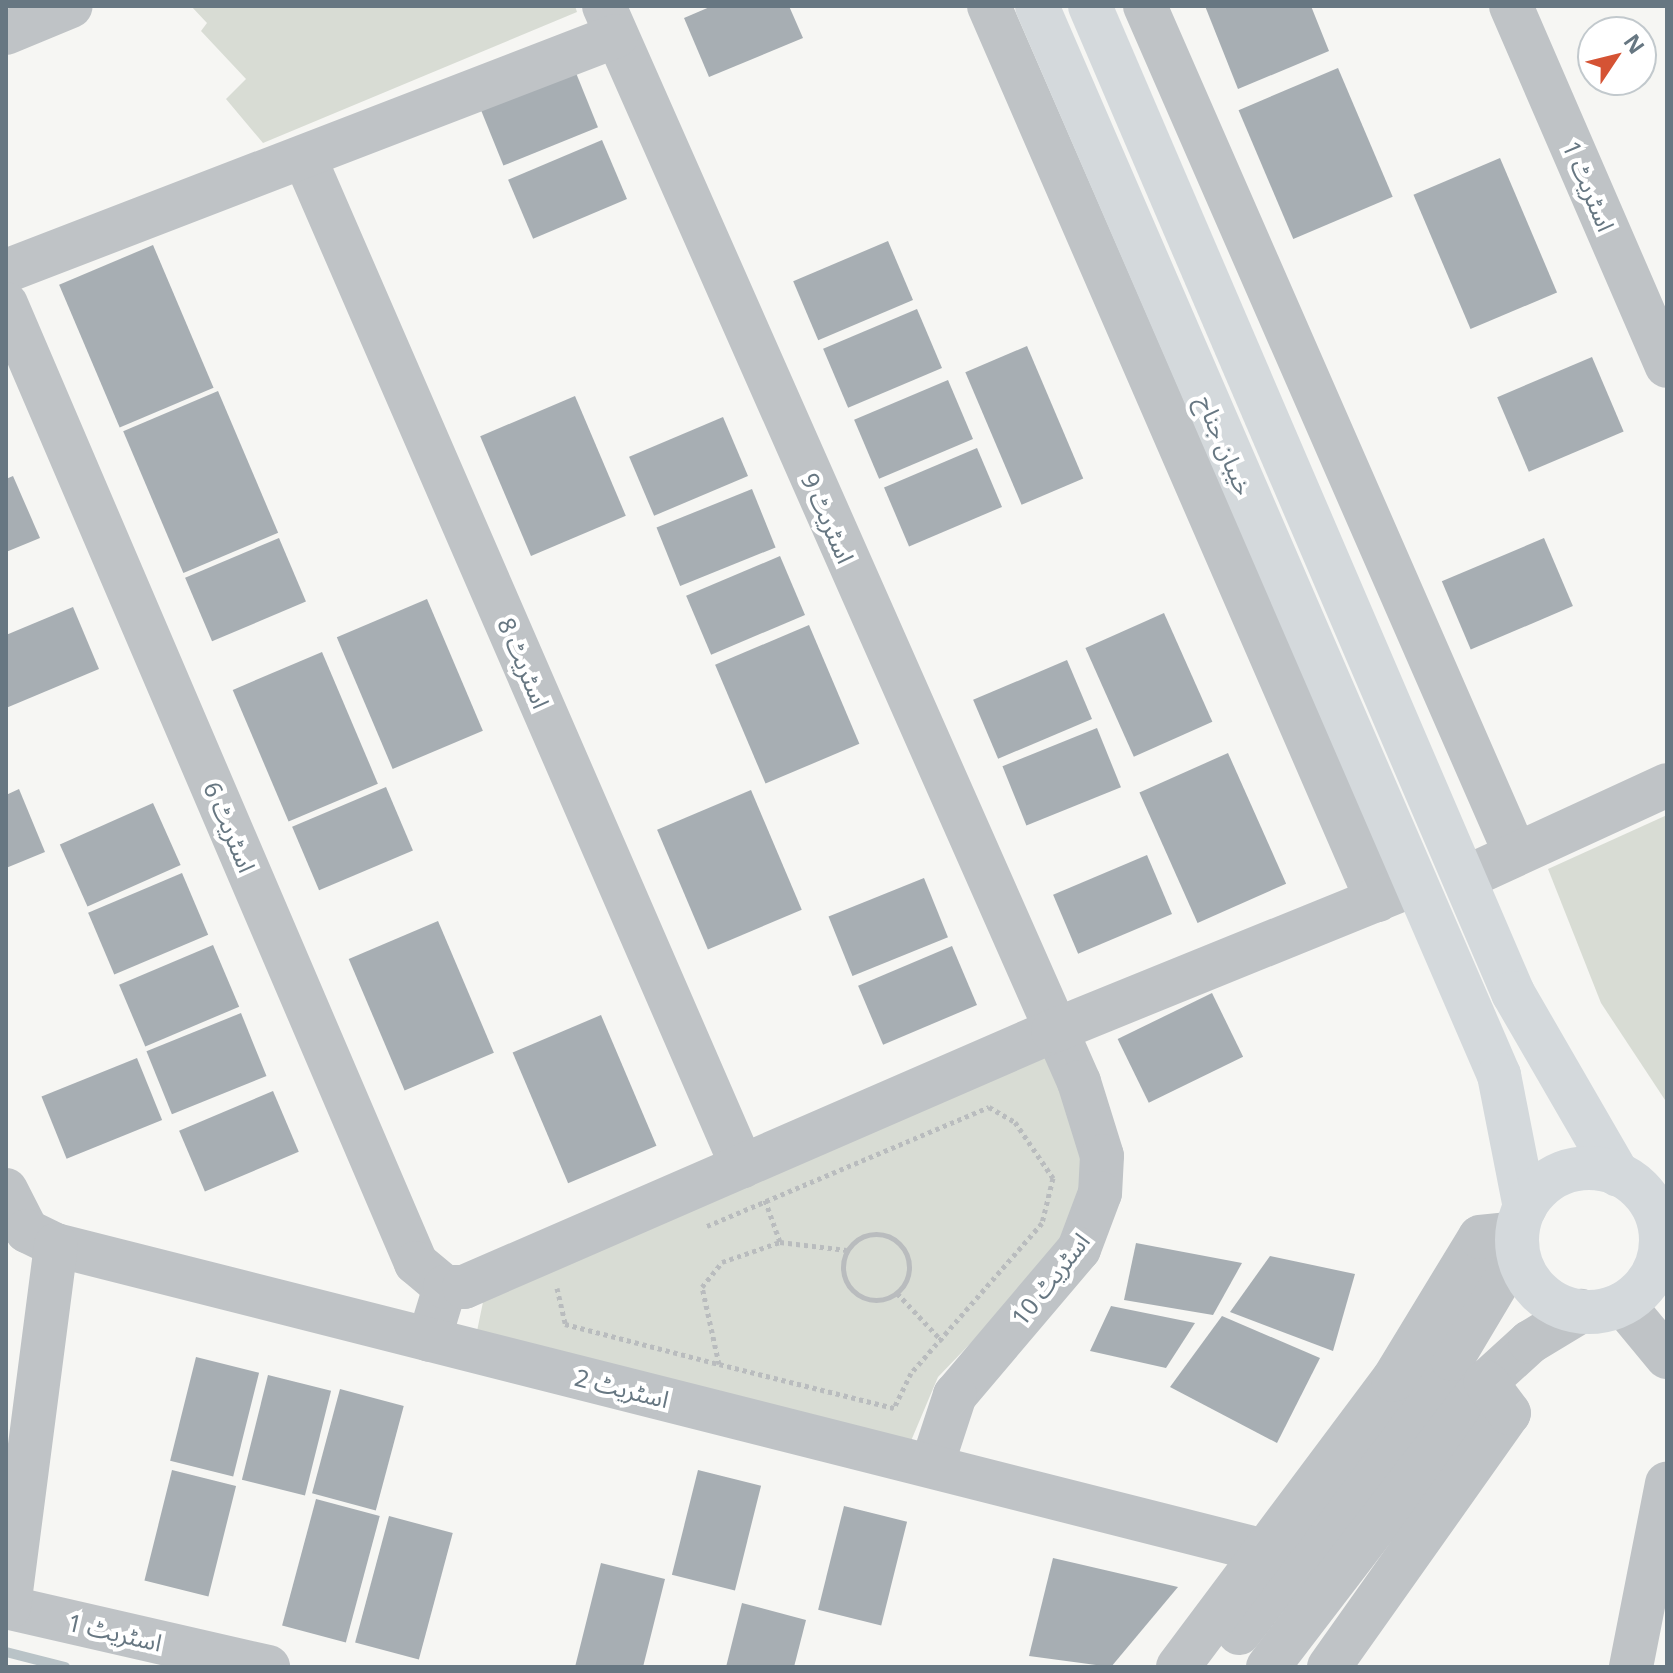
<!DOCTYPE html>
<meta charset="utf-8">
<style>
body{margin:0}
#map{position:relative;width:1673px;height:1673px;overflow:hidden;background:#f6f6f3;font-family:"Noto Sans","Noto Sans Arabic",sans-serif}
div>[style]{position:absolute}
[style*='--x']{left:calc(var(--x)*1px);top:calc(var(--y)*1px);width:calc(var(--w)*1px);rotate:calc(var(--a)*1deg)}
.green>*{inset:0;background:#d8dcd4}
.stream>*{height:10px;margin:-5px;padding:0 5px;transform-origin:5px;border-radius:5px;background:#b9c3c7}
.building>*{inset:0;background:#a7aeb3;transform-origin:0 0}
.path>*{height:5px;margin-top:-2.5px;transform-origin:0;background:repeating-linear-gradient(90deg,#b9bcbe 0 4px,transparent 0 8px)}
.path>.ring{margin:-2.5px;padding:0;box-sizing:content-box;background:none;border:5px solid #b9bcbe;border-radius:50%}
.minor>*{height:44px;margin:-22px;padding:0 22px;transform-origin:22px;border-radius:22px;background:#bfc3c6}
.major>*{height:44px;margin:-22px;padding:0 22px;transform-origin:22px;border-radius:22px;background:#d4d9dc}
.major>.ring{margin:-22px;padding:0;box-sizing:content-box;background:none;border:44px solid #d4d9dc;border-radius:50%}
span{translate:-50% -50%;white-space:nowrap;text-align:center;line-height:1.15;-webkit-text-stroke:8px #fff;paint-order:stroke}
.street-label{font-size:24px;color:#677782}
.frame{position:absolute;inset:0;border:8px solid #677782;pointer-events:none}
.north{position:absolute;left:1577px;top:16px;width:80px;height:80px;box-sizing:border-box;background:#fff;border:2px solid #c2c9cd;border-radius:50%;rotate:55deg;font-size:22px;font-weight:700;line-height:32px;text-align:center;color:#677782}
.north::after{content:'';display:block;margin:auto;width:28px;height:36px;background:#d55334;clip-path:polygon(50% 0,100% 100%,50% 72%,0 100%)}
</style>
<div id="map">
<div class="green">
<i style="clip-path:polygon(191px 6px,575px 6px,577px 12px,263px 143px,226px 99px,246px 79px,201px 31px,207px 23px)"></i>
<i style="clip-path:polygon(1667px 815px,1667px 1103px,1601px 1003px,1548px 869px)"></i>
<i style="clip-path:polygon(1050px 1054px,1069px 1087px,1085px 1185px,1074px 1236px,938px 1377px,908px 1448px,476px 1336px,483px 1302px)"></i>
</div>
<div class="stream">
<i style="--x:6;--y:1652;--w:61;--a:14.3"></i>
</div>
<div class="building">
<i style="clip-path:polygon(712px 6px,789px 6px,803px 38px,709px 77px,684px 18px)"></i>
<i style="clip-path:polygon(1205px 6px,1311px 6px,1329px 51px,1238px 89px)"></i>
<i style="left:574px;top:68px;width:64px;height:102px;rotate:68deg"></i>
<i style="left:1338px;top:68px;width:140px;height:108px;rotate:67deg"></i>
<i style="left:602px;top:140px;width:64px;height:102px;rotate:67deg"></i>
<i style="left:1500px;top:158px;width:146px;height:94px;rotate:67deg"></i>
<i style="left:888px;top:241px;width:64px;height:103px;rotate:67deg"></i>
<i style="left:153px;top:245px;width:155px;height:102px;rotate:67deg"></i>
<i style="left:917px;top:309px;width:64px;height:102px;rotate:67deg"></i>
<i style="left:1027px;top:346px;width:144px;height:67px;rotate:67deg"></i>
<i style="left:1592px;top:357px;width:81px;height:103px;rotate:67deg"></i>
<i style="left:948px;top:380px;width:64px;height:102px;rotate:67deg"></i>
<i style="left:218px;top:391px;width:154px;height:103px;rotate:67deg"></i>
<i style="left:575px;top:396px;width:130px;height:103px;rotate:67deg"></i>
<i style="left:723px;top:417px;width:64px;height:102px;rotate:67deg"></i>
<i style="left:977px;top:448px;width:64px;height:101px;rotate:67deg"></i>
<i style="clip-path:polygon(13px 476px,40px 538px,6px 552px,6px 479px)"></i>
<i style="left:752px;top:489px;width:63px;height:103px;rotate:68deg"></i>
<i style="left:279px;top:538px;width:69px;height:102px;rotate:67deg"></i>
<i style="left:1544px;top:538px;width:74px;height:111px;rotate:67deg"></i>
<i style="left:780px;top:556px;width:64px;height:102px;rotate:67deg"></i>
<i style="left:427px;top:599px;width:143px;height:98px;rotate:67deg"></i>
<i style="clip-path:polygon(73px 607px,99px 669px,6px 708px,6px 635px)"></i>
<i style="left:1164px;top:613px;width:119px;height:86px;rotate:66deg"></i>
<i style="left:809px;top:625px;width:129px;height:102px;rotate:67deg"></i>
<i style="left:322px;top:652px;width:143px;height:97px;rotate:67deg"></i>
<i style="left:1067px;top:660px;width:64px;height:102px;rotate:67deg"></i>
<i style="left:1097px;top:728px;width:64px;height:102px;rotate:68deg"></i>
<i style="left:1228px;top:753px;width:143px;height:97px;rotate:66deg"></i>
<i style="left:386px;top:787px;width:69px;height:102px;rotate:67deg"></i>
<i style="clip-path:polygon(19px 789px,45px 852px,6px 868px,6px 795px)"></i>
<i style="left:751px;top:790px;width:130px;height:102px;rotate:67deg"></i>
<i style="left:153px;top:803px;width:68px;height:102px;rotate:66deg"></i>
<i style="left:1147px;top:855px;width:64px;height:102px;rotate:67deg"></i>
<i style="left:182px;top:873px;width:67px;height:102px;rotate:67deg"></i>
<i style="left:924px;top:878px;width:64px;height:103px;rotate:68deg"></i>
<i style="left:438px;top:921px;width:143px;height:97px;rotate:67deg"></i>
<i style="left:213px;top:945px;width:67px;height:102px;rotate:67deg"></i>
<i style="left:952px;top:946px;width:64px;height:102px;rotate:67deg"></i>
<i style="left:1212px;top:993px;width:71px;height:105px;rotate:64deg"></i>
<i style="left:241px;top:1013px;width:68px;height:102px;rotate:68deg"></i>
<i style="left:601px;top:1015px;width:142px;height:96px;rotate:67deg"></i>
<i style="left:137px;top:1058px;width:67px;height:103px;rotate:68deg"></i>
<i style="left:273px;top:1091px;width:66px;height:102px;rotate:67deg"></i>
<i style="clip-path:polygon(1136px 1243px,1242px 1263px,1213px 1315px,1124px 1300px)"></i>
<i style="clip-path:polygon(1270px 1256px,1355px 1274px,1333px 1351px,1230px 1312px)"></i>
<i style="clip-path:polygon(1111px 1306px,1195px 1323px,1166px 1368px,1090px 1351px)"></i>
<i style="clip-path:polygon(1222px 1316px,1320px 1358px,1277px 1443px,1170px 1387px)"></i>
<i style="left:196px;top:1357px;width:65px;height:107px;rotate:14deg"></i>
<i style="left:268px;top:1375px;width:65px;height:108px;rotate:14deg"></i>
<i style="left:340px;top:1389px;width:66px;height:108px;rotate:15deg"></i>
<i style="left:172px;top:1470px;width:66px;height:114px;rotate:14deg"></i>
<i style="left:698px;top:1470px;width:65px;height:108px;rotate:14deg"></i>
<i style="left:316px;top:1499px;width:66px;height:131px;rotate:15deg"></i>
<i style="left:844px;top:1506px;width:65px;height:107px;rotate:14deg"></i>
<i style="left:389px;top:1516px;width:66px;height:131px;rotate:15deg"></i>
<i style="clip-path:polygon(1053px 1558px,1178px 1587px,1111px 1667px,1029px 1656px)"></i>
<i style="clip-path:polygon(601px 1563px,665px 1579px,643px 1667px,575px 1667px)"></i>
<i style="clip-path:polygon(742px 1603px,806px 1620px,794px 1667px,726px 1667px)"></i>
</div>
<div class="path">
<i style="--x:765;--y:1200;--w:45;--a:70.3"></i>
<i style="--x:780;--y:1242;--w:67;--a:6.8"></i>
<i style="--x:707;--y:1226;--w:306;--a:-22.9"></i>
<i style="--x:989;--y:1107;--w:30;--a:30"></i>
<i style="--x:1015;--y:1122;--w:68;--a:55.8"></i>
<i style="--x:1053;--y:1178;--w:46;--a:103.7"></i>
<i style="--x:1042;--y:1223;--w:199;--a:131.1"></i>
<i style="--x:911;--y:1373;--w:39;--a:116"></i>
<i style="--x:894;--y:1408;--w:180;--a:-165.9"></i>
<i style="--x:719;--y:1364;--w:79;--a:-102.4"></i>
<i style="--x:702;--y:1287;--w:32;--a:-51"></i>
<i style="--x:722;--y:1262;--w:61;--a:-19"></i>
<i class="ring" style="left:843px;top:1234px;width:61px;height:61px"></i>
<i style="--x:557;--y:1288;--w:37;--a:77"></i>
<i style="--x:565;--y:1324;--w:159;--a:14.6"></i>
<i style="--x:897;--y:1293;--w:66;--a:46.8"></i>
</div>
<div class="minor">
<i style="--x:604;--y:6;--w:1176;--a:66.18"></i>
<i style="--x:1079;--y:1082;--w:77;--a:72.7"></i>
<i style="--x:1102;--y:1156;--w:37;--a:93"></i>
<i style="--x:1100;--y:1193;--w:60;--a:110.6"></i>
<i style="--x:1079;--y:1249;--w:192;--a:130.3"></i>
<i style="--x:955;--y:1395;--w:74;--a:108.2"></i>
<i style="--x:989;--y:6;--w:975;--a:66.54"></i>
<i style="--x:1145;--y:6;--w:924;--a:66.4"></i>
<i style="--x:1511;--y:6;--w:392;--a:66.6"></i>
<i style="--x:6;--y:33;--w:70;--a:-22.6"></i>
<i style="--x:306;--y:161;--w:1096;--a:66.55"></i>
<i style="--x:6;--y:271;--w:654;--a:-21.07"></i>
<i style="--x:6;--y:304;--w:1043;--a:66.85"></i>
<i style="--x:416;--y:1263;--w:38;--a:40"></i>
<i style="--x:445;--y:1287;--w:55;--a:106.8"></i>
<i style="--x:1465;--y:878;--w:222;--a:-24.7"></i>
<i style="--x:6;--y:1190;--w:46;--a:62.9"></i>
<i style="--x:27;--y:1231;--w:32;--a:26"></i>
<i style="--x:56;--y:1245;--w:1246;--a:14.21"></i>
<i style="--x:445;--y:1287;--w:19;--a:0"></i>
<i style="--x:464;--y:1287;--w:642;--a:-23.49"></i>
<i style="--x:1053;--y:1031;--w:388;--a:-22.1"></i>
<i style="--x:1623;--y:1304;--w:69;--a:50.3"></i>
<i style="--x:6;--y:1607;--w:269;--a:12.9"></i>
<i style="--x:9;--y:1607;--w:365;--a:-82.6"></i>
<i style="--x:1239;--y:1633;--w:347;--a:-52.1"></i>
<i style="--x:1452;--y:1359;--w:127;--a:-59.2"></i>
<i style="--x:1178;--y:1667;--w:359;--a:-53.2"></i>
<i style="--x:1393;--y:1380;--w:167;--a:-58.7"></i>
<i style="--x:1480;--y:1237;--w:37;--a:-6"></i>
<i style="--x:1268;--y:1667;--w:359;--a:-52.6"></i>
<i style="--x:1486;--y:1382;--w:59;--a:-42.3"></i>
<i style="--x:1530;--y:1342;--w:60;--a:-31.3"></i>
<i style="--x:1329;--y:1667;--w:311;--a:-54.7"></i>
<i style="--x:1509;--y:1413;--w:39;--a:-127"></i>
<i style="--x:1631;--y:1667;--w:187;--a:-78.9"></i>
</div>
<div class="major">
<i style="--x:1037;--y:6;--w:1165;--a:66.63"></i>
<i style="--x:1499;--y:1075;--w:135;--a:78.9"></i>
<i style="--x:1090;--y:6;--w:1074;--a:66.8"></i>
<i style="--x:1513;--y:993;--w:210;--a:60"></i>
<i class="ring" style="left:1517px;top:1168px;width:100px;height:100px"></i>
</div>
<div class="street-label">
<span style="left:1589px;top:186px;rotate:67deg">اسٹریٹ 1</span>
<span style="left:1225px;top:445px;rotate:67deg">خیبان جناح</span>
<span style="left:828px;top:518px;rotate:66deg">اسٹریٹ 9</span>
<span style="left:524px;top:663px;rotate:67deg">اسٹریٹ 8</span>
<span style="left:230px;top:827px;rotate:67deg">اسٹریٹ 6</span>
<span style="left:1050px;top:1279px;rotate:-52deg">اسٹریٹ 10</span>
<span style="left:622px;top:1388px;rotate:14deg">اسٹریٹ 2</span>
<span style="left:115px;top:1632px;rotate:13deg">اسٹریٹ 1</span>
</div>
<div class="frame"></div>
<div class="north">N</div>
</div>
